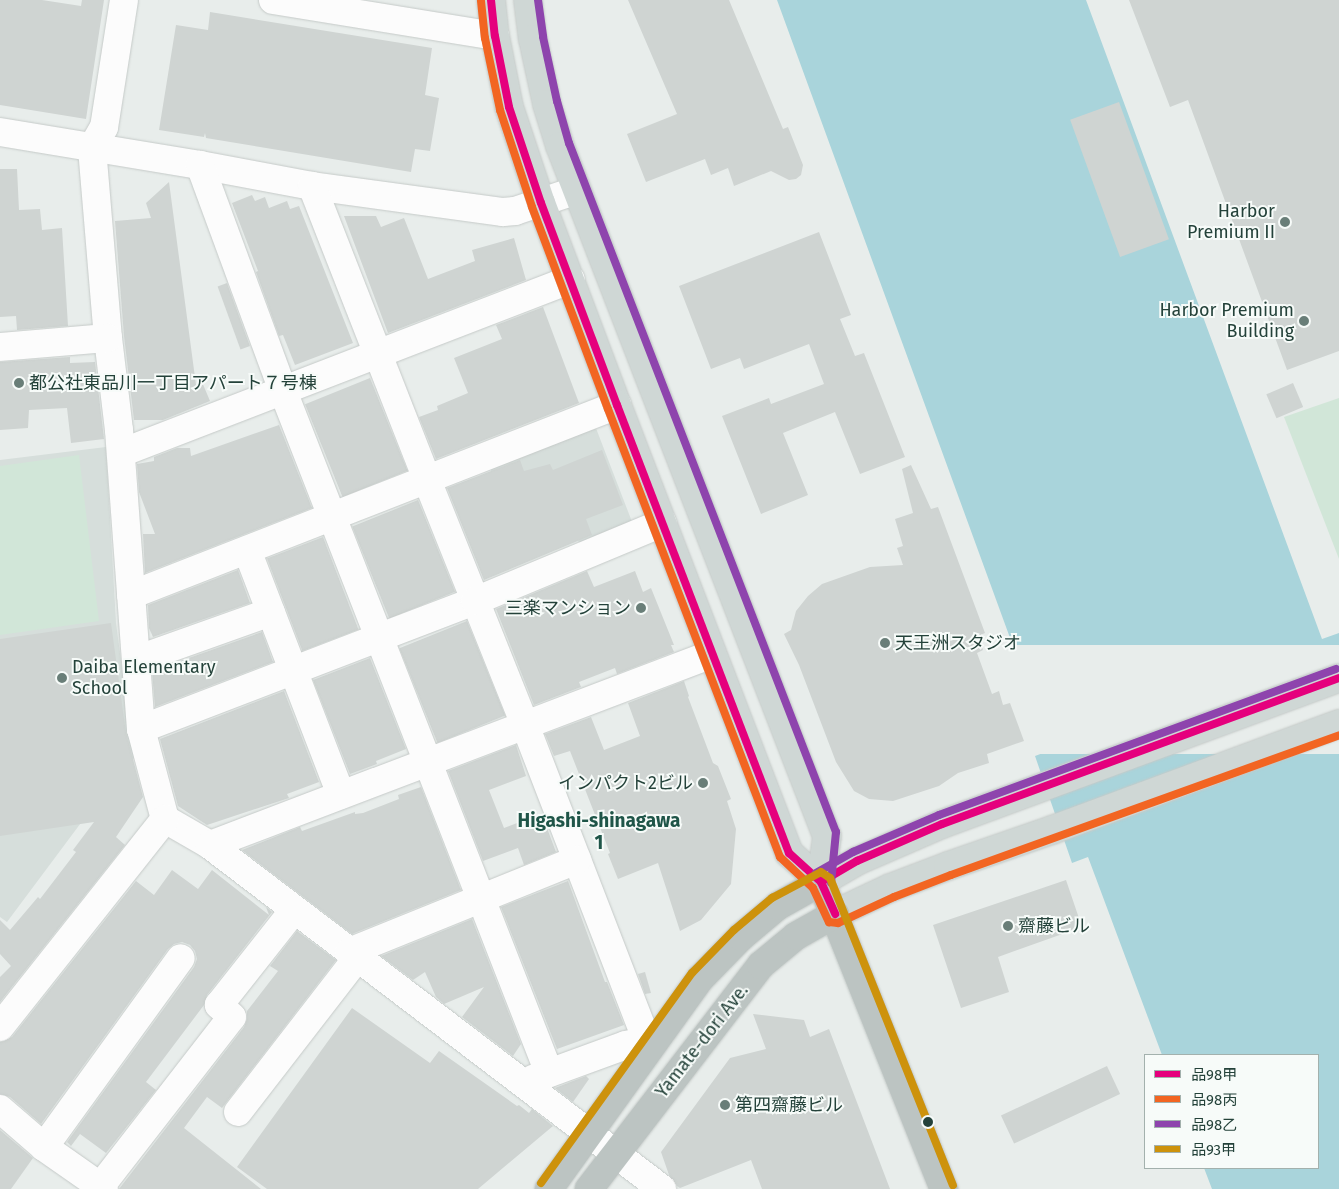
<!DOCTYPE html>
<meta charset="utf-8">
<style>
body{margin:0}
#map{position:relative;width:1339px;height:1189px;overflow:hidden;background:#e8edeb;font-family:"Fira Sans","Noto Sans JP",sans-serif}
div>[style]{position:absolute}
[style*='--x']{left:calc(var(--x)*1px);top:calc(var(--y)*1px);width:calc(var(--w)*1px);rotate:calc(var(--a)*1deg)}
.built>*{inset:0;background:#d6dedb}
.green>*{inset:0;background:#d1e6d8}
.water>*{inset:0;background:#a9d4db}
.pier>*{inset:0;background:#e8edeb;transform-origin:0 0}
.building>*{inset:0;background:#cfd4d2;transform-origin:0 0}
.roads{filter:drop-shadow(0 0 1px #c5cac8) drop-shadow(0 0 1px #c5cac8)}
.minor>*{height:28px;margin:-14px;padding:0 14px;transform-origin:14px;border-radius:14px;background:#fcfcfc}
.major>*{height:28px;margin:-14px;padding:0 14px;transform-origin:14px;border-radius:14px;background:#cfd7d5}
.highway>*{height:28px;margin:-14px;padding:0 14px;transform-origin:14px;border-radius:14px;background:#bcc4c2}
.bus-1>*{height:8px;margin:-4px;padding:0 4px;transform-origin:4px;border-radius:4px;background:#e5007d}
.bus-2>*{height:8px;margin:-4px;padding:0 4px;transform-origin:4px;border-radius:4px;background:#f26522}
.bus-3>*{height:8px;margin:-4px;padding:0 4px;transform-origin:4px;border-radius:4px;background:#8e44ad}
.bus-4>*{height:8px;margin:-4px;padding:0 4px;transform-origin:4px;border-radius:4px;background:#cd920c}
.dots>*{width:14px;height:14px;translate:-50% -50%;box-sizing:border-box;border:2px solid #f7fbf9;border-radius:50%}
span{translate:-50% -50%;white-space:nowrap;text-align:center;line-height:1.15;-webkit-text-stroke:4px #f7fbf9;paint-order:stroke}
.poi-label{font-size:18px;color:#24423a}
.right{translate:-100% -50%;text-align:right}
.left{translate:0 -50%;text-align:left}
.street-label{font-size:18px;color:#24423a}
.neighbourhood-label{font-size:19px;color:#1f5548;font-weight:700}
.legend{position:absolute;left:1144px;top:1054px;width:175px;height:115px;box-sizing:border-box;background:#f7fbf9;border:1px solid #a3b1ad;margin:0;padding:6px 9px;list-style:none;font-size:15px;color:#24423a}
.legend li{display:flex;align-items:center;gap:10px;height:25px}
.legend b{width:25px;border:1px solid #a3b1ad}
</style>
<div id="map">
<div class="built">
<i style="clip-path:polygon(594px 423px,634px 527px,581px 548px,561px 495px,508px 515px,488px 463px)"></i>
<i style="clip-path:polygon(106px 447px,116px 623px,134px 758px,101px 796px,7px 922px,0 917px,0 460px)"></i>
</div>
<div class="green">
<i style="clip-path:polygon(1339px 398px,1339px 559px,1284px 417px)"></i>
<i style="clip-path:polygon(79px 455px,99px 621px,0 635px,0 466px)"></i>
</div>
<div class="water">
<i style="clip-path:polygon(777px 0,1086px 0,1322px 639px,1339px 633px,1339px 1189px,1212px 1189px,1204px 1168px,1318px 1168px,1318px 1055px,1162px 1055px,1088px 857px,1072px 863px,1035px 756px,1051px 750px)"></i>
</div>
<div class="pier">
<i style="left:1339px;top:645px;width:109px;height:327px;rotate:90deg"></i>
</div>
<div class="building">
<i style="clip-path:polygon(0 0,42px 0,81px 6px,82px 0,104px 0,86px 119px,0 105px)"></i>
<i style="clip-path:polygon(628px 0,729px 0,783px 129px,788px 127px,803px 165px,801px 175px,796px 179px,789px 180px,771px 171px,734px 186px,728px 168px,711px 175px,705px 159px,646px 182px,627px 134px,677px 114px)"></i>
<i style="clip-path:polygon(1129px 0,1339px 0,1339px 351px,1287px 370px,1188px 100px,1170px 107px)"></i>
<i style="clip-path:polygon(210px 12px,432px 48px,425px 95px,439px 98px,430px 151px,415px 149px,411px 172px,206px 138px,205px 133px,204px 137px,159px 130px,176px 25px,208px 30px)"></i>
<i style="left:1119px;top:102px;width:146px;height:52px;rotate:70deg"></i>
<i style="clip-path:polygon(0 169px,17px 169px,19px 210px,40px 209px,42px 230px,62px 228px,68px 326px,17px 330px,16px 316px,0 317px)"></i>
<i style="clip-path:polygon(169px 182px,196px 385px,202px 382px,210px 401px,163px 420px,134px 420px,124px 336px,115px 221px,151px 218px,146px 203px)"></i>
<i style="clip-path:polygon(252px 195px,255px 201px,265px 197px,269px 208px,287px 201px,290px 209px,299px 206px,353px 343px,295px 365px,283px 335px,279px 336px,256px 272px,258px 271px,232px 203px)"></i>
<i style="clip-path:polygon(344px 216px,376px 216px,381px 227px,404px 218px,428px 279px,475px 261px,472px 250px,514px 238px,526px 280px,388px 333px)"></i>
<i style="clip-path:polygon(819px 232px,851px 315px,840px 319px,855px 356px,864px 353px,905px 457px,860px 474px,835px 412px,783px 433px,808px 495px,761px 514px,722px 416px,769px 398px,771px 404px,824px 384px,809px 344px,744px 369px,740px 358px,711px 369px,679px 286px)"></i>
<i style="left:227px;top:283px;width:67px;height:10px;rotate:70deg"></i>
<i style="clip-path:polygon(543px 307px,579px 403px,436px 459px,419px 417px,438px 410px,437px 406px,468px 393px,454px 358px,502px 339px,496px 325px)"></i>
<i style="clip-path:polygon(70px 357px,70px 363px,95px 362px,104px 439px,71px 443px,67px 408px,29px 410px,28px 428px,0 430px,0 362px)"></i>
<i style="left:370px;top:378px;width:100px;height:70px;rotate:68deg"></i>
<i style="left:1293px;top:383px;width:26px;height:29px;rotate:67deg"></i>
<i style="clip-path:polygon(279px 425px,312px 508px,145px 573px,143px 534px,155px 534px,139px 492px,137px 464px,154px 461px,154px 457px,177px 448px,190px 448px,191px 456px)"></i>
<i style="clip-path:polygon(602px 450px,623px 505px,586px 519px,592px 535px,484px 580px,447px 488px,520px 460px,524px 471px,550px 464px,553px 470px)"></i>
<i style="clip-path:polygon(911px 465px,931px 509px,938px 507px,985px 633px,978px 636px,983px 650px,977px 653px,992px 694px,999px 691px,1003px 705px,1010px 703px,1024px 741px,987px 754px,989px 763px,958px 773px,939px 786px,893px 801px,869px 799px,854px 791px,836px 762px,799px 665px,784px 634px,791px 630px,796px 611px,808px 596px,822px 584px,870px 567px,903px 565px,897px 548px,903px 546px,895px 519px,913px 513px,902px 469px)"></i>
<i style="left:418px;top:500px;width:99px;height:71px;rotate:68deg"></i>
<i style="left:323px;top:537px;width:99px;height:60px;rotate:69deg"></i>
<i style="clip-path:polygon(238px 570px,250px 603px,153px 637px,149px 628px,148px 605px)"></i>
<i style="clip-path:polygon(587px 571px,594px 587px,635px 571px,643px 592px,651px 588px,674px 645px,671px 645px,674px 652px,617px 674px,615px 668px,579px 682px,581px 687px,534px 705px,496px 609px)"></i>
<i style="left:467px;top:621px;width:102px;height:73px;rotate:68deg"></i>
<i style="clip-path:polygon(111px 623px,126px 733px,143px 797px,116px 837px,125px 845px,0 1002px,0 977px,11px 966px,0 954px,0 920px,10px 930px,38px 897px,40px 899px,76px 852px,73px 850px,94px 822px,0 836px,0 639px)"></i>
<i style="clip-path:polygon(262px 632px,273px 662px,155px 707px,152px 671px)"></i>
<i style="clip-path:polygon(370px 658px,406px 749px,376px 761px,377px 764px,350px 774px,313px 680px)"></i>
<i style="clip-path:polygon(684px 681px,689px 696px,688px 697px,713px 763px,718px 766px,731px 799px,727px 801px,736px 829px,731px 884px,701px 920px,680px 931px,658px 863px,618px 879px,608px 854px,610px 853px,570px 751px,554px 756px,545px 734px,591px 717px,604px 750px,640px 736px,628px 703px)"></i>
<i style="clip-path:polygon(284px 691px,319px 782px,287px 794px,289px 798px,207px 825px,178px 806px,160px 739px)"></i>
<i style="clip-path:polygon(516px 745px,526px 776px,489px 790px,504px 828px,538px 815px,544px 830px,547px 828px,556px 852px,524px 865px,518px 848px,483px 861px,448px 771px)"></i>
<i style="clip-path:polygon(421px 787px,461px 890px,352px 934px,242px 850px,300px 827px,302px 831px,355px 812px,355px 814px,363px 813px,399px 799px,398px 795px)"></i>
<i style="clip-path:polygon(172px 870px,198px 889px,212px 870px,269px 915px,266px 907px,272px 912px,207px 995px,204px 1005px,146px 1082px,156px 1090px,106px 1153px,80px 1134px,71px 1146px,67px 1142px,194px 967px,197px 959px,195px 951px,190px 945px,182px 942px,174px 944px,168px 949px,41px 1124px,10px 1097px,0 1094px,0 1042px,12px 1037px,136px 881px,154px 895px)"></i>
<i style="clip-path:polygon(1066px 880px,1082px 927px,998px 957px,1009px 992px,961px 1008px,933px 925px)"></i>
<i style="clip-path:polygon(568px 881px,605px 982px,607px 982px,624px 1025px,557px 1049px,501px 907px)"></i>
<i style="clip-path:polygon(472px 919px,521px 1044px,513px 1056px,462px 1017px,484px 987px,444px 1004px,436px 997px,425px 972px,413px 980px,381px 956px)"></i>
<i style="clip-path:polygon(297px 931px,336px 960px,222px 1108px,207px 1097px,184px 1128px,261px 1189px,119px 1189px,244px 1027px,247px 1019px,247px 1011px,278px 971px,270px 966px)"></i>
<i style="clip-path:polygon(645px 972px,651px 993px,645px 994px,638px 974px)"></i>
<i style="clip-path:polygon(352px 1008px,430px 1063px,439px 1051px,517px 1106px,519px 1105px,529px 1113px,532px 1109px,553px 1126px,478px 1189px,267px 1189px,237px 1167px)"></i>
<i style="clip-path:polygon(753px 1014px,804px 1020px,810px 1037px,829px 1029px,890px 1189px,762px 1189px,751px 1160px,680px 1188px,677px 1186px,669px 1175px,661px 1152px,730px 1058px,766px 1049px)"></i>
<i style="left:1107px;top:1066px;width:31px;height:117px;rotate:65deg"></i>
<i style="clip-path:polygon(586px 1076px,589px 1079px,573px 1102px,555px 1088px)"></i>
<i style="clip-path:polygon(0 1130px,33px 1158px,11px 1189px,0 1189px)"></i>
</div>
<div class="roads">
<div class="minor">
<i style="--x:124;--y:0;--w:129;--a:98.9"></i>
<i style="--x:104;--y:127;--w:24;--a:120"></i>
<i style="--x:92;--y:148;--w:191;--a:85.2"></i>
<i style="--x:108;--y:338;--w:93;--a:83.2"></i>
<i style="--x:119;--y:430;--w:300;--a:85.8"></i>
<i style="--x:141;--y:729;--w:93;--a:75.1"></i>
<i style="--x:165;--y:819;--w:52;--a:30"></i>
<i style="--x:210;--y:845;--w:568;--a:37.27"></i>
<i style="--x:273;--y:0;--w:225;--a:9.2"></i>
<i style="--x:0;--y:132;--w:203;--a:9.4"></i>
<i style="--x:200;--y:165;--w:114;--a:10.6"></i>
<i style="--x:312;--y:186;--w:193;--a:7.8"></i>
<i style="--x:503;--y:212;--w:12;--a:-5"></i>
<i style="--x:515;--y:211;--w:65;--a:-18.7"></i>
<i style="--x:200;--y:165;--w:241;--a:69.8"></i>
<i style="--x:283;--y:391;--w:732;--a:68.69"></i>
<i style="--x:312;--y:186;--w:316;--a:68.6"></i>
<i style="--x:427;--y:480;--w:264;--a:68.2"></i>
<i style="--x:525;--y:725;--w:326;--a:68.9"></i>
<i style="--x:642;--y:1029;--w:16;--a:38"></i>
<i style="--x:0;--y:347;--w:108;--a:-4.8"></i>
<i style="--x:121;--y:453;--w:482;--a:-21.1"></i>
<i style="--x:247;--y:550;--w:262;--a:69"></i>
<i style="--x:131;--y:595;--w:522;--a:-21.35"></i>
<i style="--x:136;--y:660;--w:143;--a:-19.6"></i>
<i style="--x:141;--y:729;--w:358;--a:-21"></i>
<i style="--x:475;--y:601;--w:203;--a:-22.6"></i>
<i style="--x:210;--y:845;--w:537;--a:-20.83"></i>
<i style="--x:349;--y:952;--w:246;--a:-22"></i>
<i style="--x:0;--y:1027;--w:265;--a:-51.6"></i>
<i style="--x:533;--y:1079;--w:99;--a:-20.1"></i>
<i style="--x:626;--y:1045;--w:30;--a:-12"></i>
<i style="--x:0;--y:1109;--w:58;--a:40.8"></i>
<i style="--x:44;--y:1147;--w:73;--a:35"></i>
<i style="--x:238;--y:1112;--w:195;--a:-52.3"></i>
<i style="--x:44;--y:1147;--w:233;--a:-54.1"></i>
<i style="--x:100;--y:1187;--w:215;--a:-52.2"></i>
<i style="--x:232;--y:1017;--w:18;--a:-137"></i>
<i style="--x:219;--y:1005;--w:121;--a:-51.7"></i>
</div>
<div class="major">
<i style="--x:491;--y:0;--w:36;--a:84"></i>
<i style="--x:495;--y:36;--w:72;--a:78.8"></i>
<i style="--x:509;--y:107;--w:101;--a:71.6"></i>
<i style="--x:541;--y:203;--w:216;--a:69.4"></i>
<i style="--x:617;--y:405;--w:480;--a:69"></i>
<i style="--x:789;--y:853;--w:43;--a:42.2"></i>
<i style="--x:528;--y:0;--w:39;--a:83"></i>
<i style="--x:533;--y:39;--w:66;--a:77.8"></i>
<i style="--x:547;--y:104;--w:44;--a:72.8"></i>
<i style="--x:560;--y:146;--w:740;--a:68.85"></i>
<i style="--x:827;--y:836;--w:46;--a:97.4"></i>
<i style="--x:821;--y:882;--w:42;--a:-30.3"></i>
<i style="--x:857;--y:861;--w:93;--a:-23.5"></i>
<i style="--x:942;--y:824;--w:423;--a:-20.2"></i>
<i style="--x:835;--y:914;--w:61;--a:-25.3"></i>
<i style="--x:890;--y:888;--w:62;--a:-20.8"></i>
<i style="--x:948;--y:866;--w:110;--a:-19.1"></i>
<i style="--x:1052;--y:830;--w:306;--a:-20.3"></i>
</div>
<div class="highway">
<i style="--x:549;--y:1189;--w:259;--a:-54.3"></i>
<i style="--x:700;--y:979;--w:59;--a:-45.7"></i>
<i style="--x:741;--y:937;--w:48;--a:-40"></i>
<i style="--x:778;--y:906;--w:49;--a:-29.2"></i>
<i style="--x:821;--y:882;--w:331;--a:68.2"></i>
<i style="--x:589;--y:1189;--w:282;--a:-52.5"></i>
<i style="--x:761;--y:965;--w:45;--a:-39.6"></i>
<i style="--x:796;--y:936;--w:45;--a:-29.4"></i>
</div>
</div>
<div class="bus-1">
<i style="--x:491;--y:0;--w:36;--a:84"></i>
<i style="--x:495;--y:36;--w:72;--a:78.8"></i>
<i style="--x:509;--y:107;--w:101;--a:71.6"></i>
<i style="--x:541;--y:203;--w:216;--a:69.4"></i>
<i style="--x:617;--y:405;--w:480;--a:69"></i>
<i style="--x:789;--y:853;--w:43;--a:42.2"></i>
<i style="--x:821;--y:882;--w:35;--a:66"></i>
<i style="--x:821;--y:882;--w:42;--a:-30.3"></i>
<i style="--x:857;--y:861;--w:93;--a:-23.5"></i>
<i style="--x:942;--y:824;--w:423;--a:-20.2"></i>
</div>
<div class="bus-2">
<i style="--x:481;--y:1;--w:37;--a:84"></i>
<i style="--x:485;--y:38;--w:74;--a:78.2"></i>
<i style="--x:500;--y:110;--w:102;--a:71.7"></i>
<i style="--x:532;--y:207;--w:216;--a:69.4"></i>
<i style="--x:608;--y:409;--w:480;--a:69"></i>
<i style="--x:780;--y:857;--w:45;--a:43.2"></i>
<i style="--x:813;--y:888;--w:38;--a:65"></i>
<i style="--x:829;--y:922;--w:9;--a:6"></i>
<i style="--x:838;--y:923;--w:62;--a:-24.9"></i>
<i style="--x:894;--y:897;--w:61;--a:-21.1"></i>
<i style="--x:951;--y:875;--w:412;--a:-19.8"></i>
</div>
<div class="bus-3">
<i style="--x:538;--y:0;--w:37;--a:82"></i>
<i style="--x:543;--y:37;--w:66;--a:77.7"></i>
<i style="--x:557;--y:101;--w:44;--a:74.1"></i>
<i style="--x:569;--y:143;--w:739;--a:68.82"></i>
<i style="--x:836;--y:832;--w:51;--a:95.6"></i>
<i style="--x:816;--y:873;--w:43;--a:-29.6"></i>
<i style="--x:853;--y:852;--w:94;--a:-23.3"></i>
<i style="--x:939;--y:815;--w:423;--a:-20.2"></i>
</div>
<div class="bus-4">
<i style="--x:541;--y:1183;--w:259;--a:-54.3"></i>
<i style="--x:692;--y:973;--w:60;--a:-45.7"></i>
<i style="--x:734;--y:930;--w:50;--a:-40.1"></i>
<i style="--x:772;--y:898;--w:55;--a:-28"></i>
<i style="--x:821;--y:872;--w:11;--a:34"></i>
<i style="--x:830;--y:878;--w:331;--a:68.2"></i>
</div>
<div class="dots">
<i style="left:1285px;top:222px;background:#697e78"></i>
<i style="left:1304px;top:321px;background:#697e78"></i>
<i style="left:19px;top:383px;background:#697e78"></i>
<i style="left:641px;top:608px;background:#697e78"></i>
<i style="left:885px;top:643px;background:#697e78"></i>
<i style="left:62px;top:678px;background:#697e78"></i>
<i style="left:703px;top:783px;background:#697e78"></i>
<i style="left:1008px;top:926px;background:#697e78"></i>
<i style="left:725px;top:1105px;background:#697e78"></i>
<i style="left:928px;top:1122px;background:#24423a"></i>
</div>
<div class="poi-label">
<span class="right" style="left:1275px;top:222px">Harbor<br>Premium II</span>
<span class="right" style="left:1294px;top:321px">Harbor Premium<br>Building</span>
<span class="left" style="left:29px;top:383px">都公社東品川一丁目アパート７号棟</span>
<span class="right" style="left:631px;top:608px">三楽マンション</span>
<span class="left" style="left:895px;top:643px">天王洲スタジオ</span>
<span class="left" style="left:72px;top:678px">Daiba Elementary<br>School</span>
<span class="right" style="left:693px;top:783px">インパクト2ビル</span>
<span class="left" style="left:1018px;top:926px">齋藤ビル</span>
<span class="left" style="left:735px;top:1105px">第四齋藤ビル</span>
</div>
<div class="street-label">
<span style="left:702px;top:1041px;rotate:-52deg">Yamate-dori Ave.</span>
</div>
<div class="neighbourhood-label">
<span style="left:599px;top:832px">Higashi-shinagawa<br>1</span>
</div>
<ul class="legend">
<li><b style="height:6px;background:#e5007d"></b>品98甲</li>
<li><b style="height:6px;background:#f26522"></b>品98丙</li>
<li><b style="height:6px;background:#8e44ad"></b>品98乙</li>
<li><b style="height:6px;background:#cd920c"></b>品93甲</li>
</ul>
</div>
